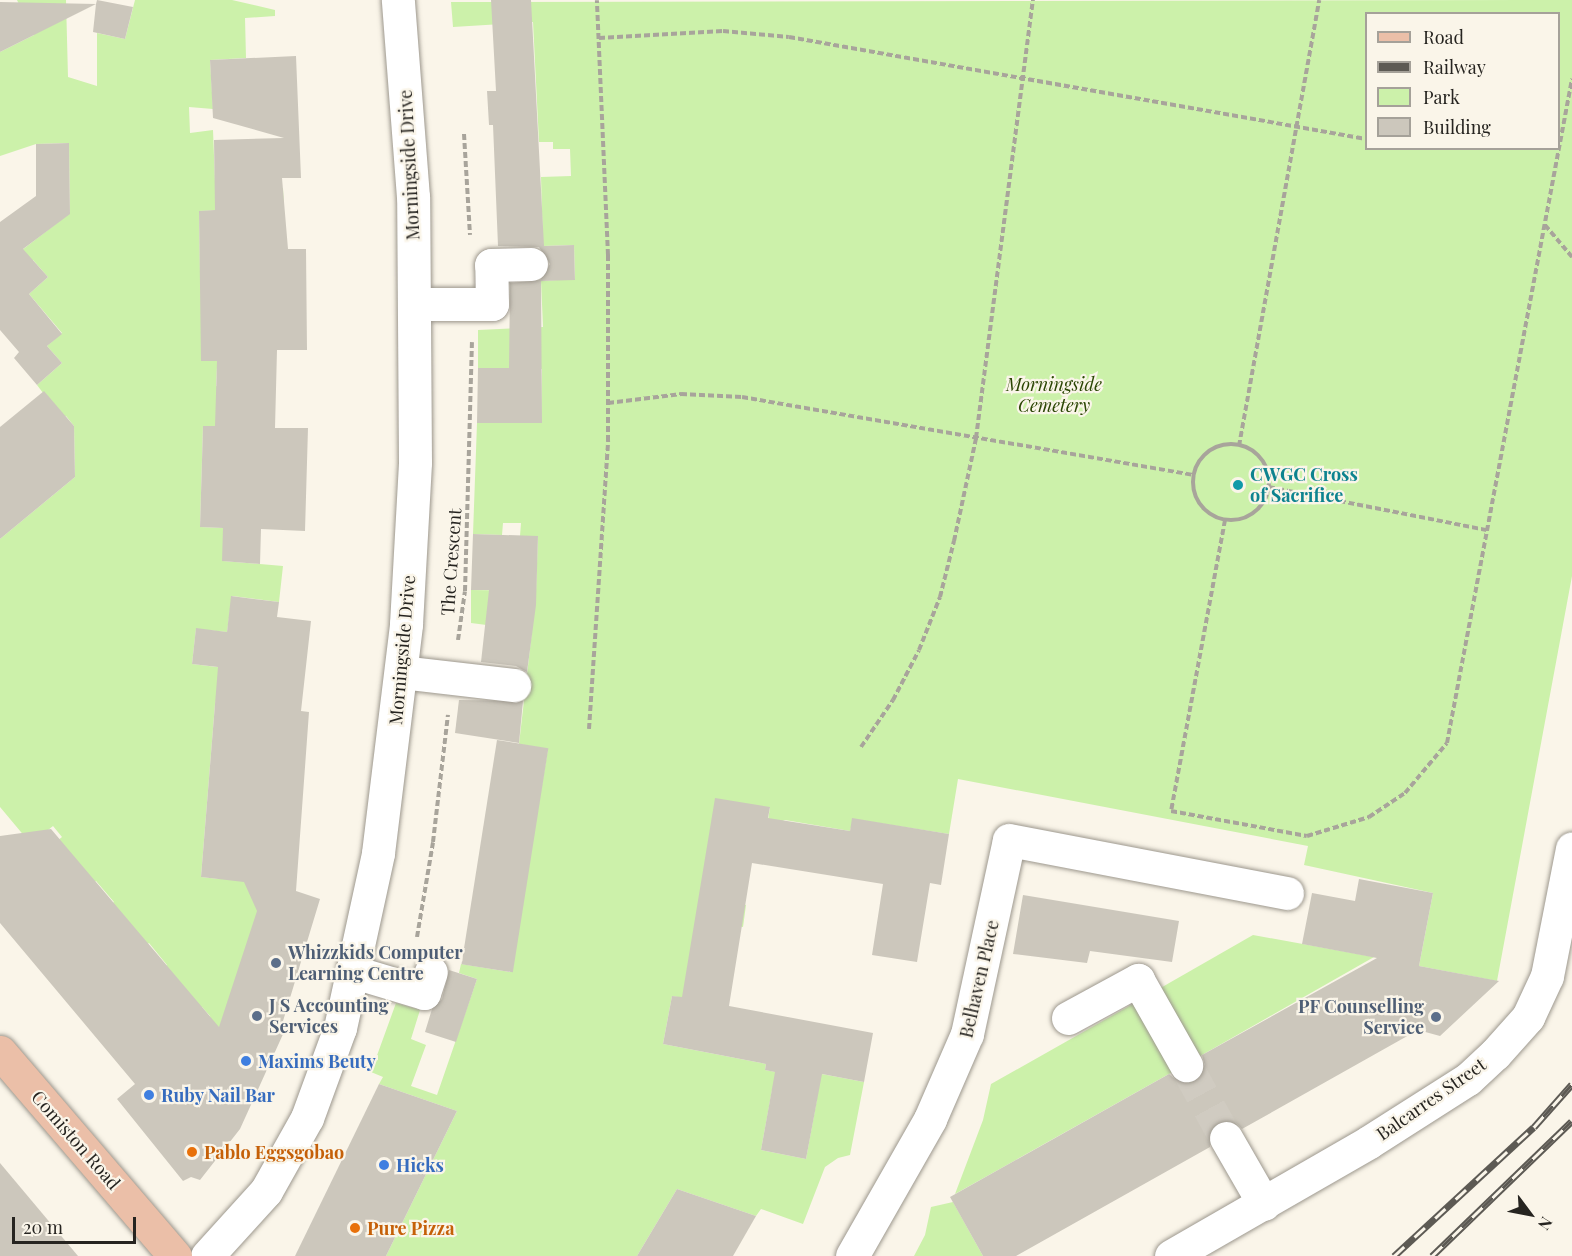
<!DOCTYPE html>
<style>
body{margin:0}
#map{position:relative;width:1572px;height:1256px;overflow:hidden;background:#faf5e9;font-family:"Playfair Display",serif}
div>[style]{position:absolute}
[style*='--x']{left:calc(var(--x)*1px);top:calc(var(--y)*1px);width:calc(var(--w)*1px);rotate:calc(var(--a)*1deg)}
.green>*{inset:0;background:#ccf1aa}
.building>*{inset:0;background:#ccc7bc;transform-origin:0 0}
.minor-tunnel>*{height:33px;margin-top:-16.5px;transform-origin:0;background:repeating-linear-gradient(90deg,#d0cbc1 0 33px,transparent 0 49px)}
.path>*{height:4px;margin-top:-2px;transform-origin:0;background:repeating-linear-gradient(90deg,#a8a49b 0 6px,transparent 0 9px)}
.path>.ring{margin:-2px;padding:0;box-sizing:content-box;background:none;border:4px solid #a8a49b;border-radius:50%}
.roads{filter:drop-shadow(0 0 2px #9d988e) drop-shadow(0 0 2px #9d988e)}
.minor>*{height:33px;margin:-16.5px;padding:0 16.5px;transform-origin:16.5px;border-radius:16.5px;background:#fff}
.major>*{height:33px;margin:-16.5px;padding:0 16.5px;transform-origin:16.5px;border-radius:16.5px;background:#ebbfa8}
.rail>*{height:7px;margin-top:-3.5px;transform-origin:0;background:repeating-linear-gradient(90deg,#faf5e9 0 14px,#5d5a54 0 28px);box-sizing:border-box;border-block:2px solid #5d5a54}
.dots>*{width:16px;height:16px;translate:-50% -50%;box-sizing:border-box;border:3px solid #faf5e9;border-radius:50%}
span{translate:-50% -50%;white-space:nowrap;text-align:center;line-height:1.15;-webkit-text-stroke:4.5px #faf5e9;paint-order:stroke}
.street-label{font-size:18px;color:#262420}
.park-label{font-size:18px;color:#2b4604;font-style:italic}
.culture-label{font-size:18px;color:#0d838f;font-weight:700}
.left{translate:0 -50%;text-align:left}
.service-label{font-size:18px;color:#4e5e75;font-weight:700}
.right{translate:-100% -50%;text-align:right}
.shop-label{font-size:18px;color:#366cbe;font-weight:700}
.food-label{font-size:18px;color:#c56008;font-weight:700}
.legend{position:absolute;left:1365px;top:12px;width:195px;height:138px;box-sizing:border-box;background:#faf5e9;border:2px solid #a5a199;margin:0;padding:8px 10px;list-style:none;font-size:18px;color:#262420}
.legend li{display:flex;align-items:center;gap:12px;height:30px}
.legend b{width:30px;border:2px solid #a5a199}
.north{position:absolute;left:1500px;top:1184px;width:60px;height:60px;-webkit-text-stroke:4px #faf5e9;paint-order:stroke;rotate:122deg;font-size:16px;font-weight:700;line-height:24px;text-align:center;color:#262420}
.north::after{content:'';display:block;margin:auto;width:21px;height:27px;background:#262420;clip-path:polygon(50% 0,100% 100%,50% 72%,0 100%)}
.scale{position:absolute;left:12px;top:1217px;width:124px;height:27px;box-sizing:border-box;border:3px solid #262420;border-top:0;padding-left:8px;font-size:18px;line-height:21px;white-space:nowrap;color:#262420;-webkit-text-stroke:4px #faf5e9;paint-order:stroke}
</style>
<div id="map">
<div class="green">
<i style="clip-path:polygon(17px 0,66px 0,68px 77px,97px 86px,97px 33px,125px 39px,135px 0,232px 0,275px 10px,275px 16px,245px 18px,246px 58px,210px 60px,213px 109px,189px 107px,190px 133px,213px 130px,215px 181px,253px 190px,283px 188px,284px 208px,199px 211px,200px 271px,222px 271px,216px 386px,275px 408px,275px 428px,203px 426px,200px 527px,223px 528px,223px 561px,283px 566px,279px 602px,232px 596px,227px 632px,196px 629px,192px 664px,225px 668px,215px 704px,201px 877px,219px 879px,236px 864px,266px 891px,215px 1040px,210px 1016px,202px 1007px,182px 1024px,147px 982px,167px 965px,149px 943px,128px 960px,93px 919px,114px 902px,96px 881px,76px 898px,40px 855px,62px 837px,53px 826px,31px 844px,0 807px,0 539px,75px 477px,74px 426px,66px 416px,62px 418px,37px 385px,62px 363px,47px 346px,62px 333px,29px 294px,48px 277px,33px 260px,5px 285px,0 267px,70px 213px,69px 143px,36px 144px,0 156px,0 52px,34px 35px)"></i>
<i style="clip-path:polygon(evenodd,1572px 0,1572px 576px,1497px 981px,1419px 966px,1433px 893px,1304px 865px,1308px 846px,958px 779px,949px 834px,853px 819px,850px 831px,785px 820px,767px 827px,770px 807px,699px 897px,746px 905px,743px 927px,697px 919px,695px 1000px,672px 996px,663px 1044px,766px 1064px,765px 1070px,787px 1074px,772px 1090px,761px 1150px,806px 1159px,817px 1099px,811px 1072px,864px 1082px,850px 1155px,838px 1158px,825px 1167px,803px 1224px,761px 1209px,756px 1216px,677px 1189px,637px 1256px,386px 1256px,457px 1111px,379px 1084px,383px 1077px,371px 1072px,396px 1003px,420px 1010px,411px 1039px,426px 1045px,411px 1086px,437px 1095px,477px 979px,459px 973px,461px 964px,510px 972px,548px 749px,519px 744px,532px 631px,471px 623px,471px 590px,536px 591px,538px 536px,520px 536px,521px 523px,503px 523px,502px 535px,473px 534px,477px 423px,541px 423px,542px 369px,478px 368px,478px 330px,543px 327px,541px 281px,575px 279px,574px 245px,543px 246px,541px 177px,571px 176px,570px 149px,553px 149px,553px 142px,539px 142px,533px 22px,453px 27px,451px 2px,1572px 0,1366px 14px,1558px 14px,1558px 148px,1366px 148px,1366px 14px)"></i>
<i style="clip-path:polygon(1253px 935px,1374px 957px,1195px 1059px,1157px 990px)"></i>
<i style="clip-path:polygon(1138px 1001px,1176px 1070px,955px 1194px,983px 1120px,991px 1084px)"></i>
<i style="clip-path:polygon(953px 1202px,983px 1256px,914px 1256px,925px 1235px,931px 1207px)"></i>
</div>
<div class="building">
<i style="clip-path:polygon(97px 0,133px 7px,125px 39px,93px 32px,96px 4px,0 52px,0 2px,96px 4px)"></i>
<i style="clip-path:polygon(491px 0,531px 0,544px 246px,574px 245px,575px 280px,541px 281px,542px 423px,477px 423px,478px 368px,509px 368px,510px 283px,540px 280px,550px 264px,539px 247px,498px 246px,493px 125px,489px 125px,487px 91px,496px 91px)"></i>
<i style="clip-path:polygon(296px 56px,301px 178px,282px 178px,288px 249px,306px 249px,307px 350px,277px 350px,275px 428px,308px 428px,305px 531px,261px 529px,260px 564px,222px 561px,223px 528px,200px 527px,203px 426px,215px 426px,217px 361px,201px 361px,199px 211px,215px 210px,214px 140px,284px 138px,213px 118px,210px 60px)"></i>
<i style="clip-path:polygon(69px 143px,70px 214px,23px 249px,48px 277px,29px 294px,62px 334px,47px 346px,62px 363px,37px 385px,14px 358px,19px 352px,0 330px,0 222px,36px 196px,36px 144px)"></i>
<i style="clip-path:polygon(44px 391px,74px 426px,75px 477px,0 539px,0 427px)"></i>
<i style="clip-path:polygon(473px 534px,538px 536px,536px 605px,527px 672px,516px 666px,481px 662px,489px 590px,471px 590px)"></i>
<i style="clip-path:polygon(231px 596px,279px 602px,277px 617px,311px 621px,301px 711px,309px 712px,296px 891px,320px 899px,280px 1031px,284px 1032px,240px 1129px,200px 1180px,191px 1177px,183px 1181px,117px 1099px,135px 1084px,0 923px,0 836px,51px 829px,219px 1027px,257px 911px,244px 882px,201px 877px,218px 667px,192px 664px,196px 628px,227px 632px)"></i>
<i style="clip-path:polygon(459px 700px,523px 701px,519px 743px,455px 733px)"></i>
<i style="left:497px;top:740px;width:52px;height:227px;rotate:9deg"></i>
<i style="clip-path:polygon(715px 798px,770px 807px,768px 818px,850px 831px,852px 818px,949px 834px,941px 885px,930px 883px,917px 962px,872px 955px,883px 884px,752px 863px,729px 1006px,873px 1033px,864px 1082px,822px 1074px,806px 1159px,761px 1150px,775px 1072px,765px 1070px,766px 1064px,663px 1044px,672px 996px,682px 997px)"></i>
<i style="clip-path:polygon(1359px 879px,1433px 893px,1419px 966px,1499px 981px,1440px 1036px,1418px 1030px,1242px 1129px,1235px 1122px,1217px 1122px,1210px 1129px,1210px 1147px,1016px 1256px,983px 1256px,950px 1197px,1169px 1074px,1177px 1081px,1196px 1081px,1205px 1066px,1202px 1055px,1377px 958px,1302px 944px,1312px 893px,1355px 901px)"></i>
<i style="clip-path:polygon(1023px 895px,1179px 921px,1172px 962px,1090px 951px,1087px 963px,1013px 954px)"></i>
<i style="clip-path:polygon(449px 970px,477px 979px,456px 1042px,425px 1032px,432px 1009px,442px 999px)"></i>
<i style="clip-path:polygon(379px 1084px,457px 1111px,386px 1256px,295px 1256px)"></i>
<i style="clip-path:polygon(0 1163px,47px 1219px,78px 1256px,0 1256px)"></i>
<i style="clip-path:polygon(677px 1189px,756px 1216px,733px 1256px,637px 1256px)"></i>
</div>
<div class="minor-tunnel">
<i style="--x:1186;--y:1065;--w:83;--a:61.3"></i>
</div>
<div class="path">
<i style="--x:599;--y:38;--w:124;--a:-3.2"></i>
<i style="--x:723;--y:31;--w:66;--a:5.2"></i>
<i style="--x:789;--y:37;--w:586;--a:10.02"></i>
<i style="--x:464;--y:134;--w:101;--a:86.6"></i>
<i style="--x:1545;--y:225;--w:42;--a:49.8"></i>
<i style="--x:608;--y:403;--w:74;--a:-7"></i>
<i style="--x:681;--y:394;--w:61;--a:2.8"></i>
<i style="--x:742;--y:397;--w:459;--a:9.8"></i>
<i class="ring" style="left:1193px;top:444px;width:72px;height:72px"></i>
<i style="--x:1239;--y:446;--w:453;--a:-79.8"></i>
<i style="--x:1269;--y:487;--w:222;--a:11.2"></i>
<i style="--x:1225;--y:520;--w:296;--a:100.5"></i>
<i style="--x:1171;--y:811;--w:138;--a:10.4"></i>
<i style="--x:1307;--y:836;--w:65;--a:-17"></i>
<i style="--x:1369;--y:817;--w:43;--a:-33.7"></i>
<i style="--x:1405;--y:793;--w:65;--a:-50"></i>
<i style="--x:1447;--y:743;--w:676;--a:-79.34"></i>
<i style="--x:458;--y:640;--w:49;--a:-81.9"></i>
<i style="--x:465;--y:591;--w:249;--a:-88.4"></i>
<i style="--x:589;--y:729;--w:289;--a:-86.2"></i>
<i style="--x:608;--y:441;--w:186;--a:-90"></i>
<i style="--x:608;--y:255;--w:255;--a:-92.5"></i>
<i style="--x:861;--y:747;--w:57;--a:-55.8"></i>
<i style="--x:893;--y:700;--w:56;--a:-62.5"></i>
<i style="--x:919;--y:650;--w:57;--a:-68.4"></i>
<i style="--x:940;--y:597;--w:58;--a:-76"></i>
<i style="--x:954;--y:541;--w:105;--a:-77.9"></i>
<i style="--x:976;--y:438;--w:442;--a:-82.6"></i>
<i style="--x:417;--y:937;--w:96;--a:-80.4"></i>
<i style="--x:433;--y:842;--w:128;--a:-83.3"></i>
</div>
<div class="roads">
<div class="minor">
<i style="--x:414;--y:304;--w:78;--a:0"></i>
<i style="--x:492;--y:304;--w:39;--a:-91"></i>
<i style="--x:491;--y:265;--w:40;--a:-1.4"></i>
<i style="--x:401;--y:672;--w:114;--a:6.6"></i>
<i style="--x:354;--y:972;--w:73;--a:16.7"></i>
<i style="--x:424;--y:993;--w:22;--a:-72"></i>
<i style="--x:1068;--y:1018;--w:80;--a:-28.5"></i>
<i style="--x:1138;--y:980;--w:98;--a:60.5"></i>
<i style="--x:1226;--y:1138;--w:76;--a:60.1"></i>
<i style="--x:207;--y:1256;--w:88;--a:-47.8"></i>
<i style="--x:266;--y:1191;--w:84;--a:-60.7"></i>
<i style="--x:307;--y:1118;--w:96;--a:-69.9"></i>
<i style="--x:340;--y:1028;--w:179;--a:-77.7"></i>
<i style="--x:378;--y:853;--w:231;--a:-83"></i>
<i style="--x:406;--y:624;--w:162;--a:-86.8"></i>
<i style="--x:415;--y:462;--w:265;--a:-90.4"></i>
<i style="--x:413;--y:197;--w:198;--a:-94.4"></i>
<i style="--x:852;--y:1256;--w:158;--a:-60.3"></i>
<i style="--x:930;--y:1119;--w:93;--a:-66.5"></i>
<i style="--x:967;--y:1034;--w:198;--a:-77.8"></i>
<i style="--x:1009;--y:840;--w:283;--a:10.8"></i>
<i style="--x:1171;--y:1256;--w:228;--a:-29.9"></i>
<i style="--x:1369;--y:1142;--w:117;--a:-32.5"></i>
<i style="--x:1468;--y:1079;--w:37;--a:-43"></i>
<i style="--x:1495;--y:1054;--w:50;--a:-48.3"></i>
<i style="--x:1528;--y:1017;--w:45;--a:-65.1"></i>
<i style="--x:1547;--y:976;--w:130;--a:-78.9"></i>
</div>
<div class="major">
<i style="--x:0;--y:1052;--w:269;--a:49.4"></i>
</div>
</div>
<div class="rail">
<i style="--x:1394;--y:1256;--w:190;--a:-42.7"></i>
<i style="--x:1534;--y:1127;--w:57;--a:-48.5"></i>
<i style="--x:1432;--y:1256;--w:194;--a:-44"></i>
</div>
<div class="dots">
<i style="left:1238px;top:485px;background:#0f9aa8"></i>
<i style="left:276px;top:963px;background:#5c6f8a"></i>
<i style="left:257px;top:1016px;background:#5c6f8a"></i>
<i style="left:1436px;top:1017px;background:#5c6f8a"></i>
<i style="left:246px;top:1061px;background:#3f7fe0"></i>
<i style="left:149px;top:1095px;background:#3f7fe0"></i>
<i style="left:192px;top:1152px;background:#e8710a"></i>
<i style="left:384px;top:1165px;background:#3f7fe0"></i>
<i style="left:355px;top:1228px;background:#e8710a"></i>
</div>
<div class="street-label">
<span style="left:409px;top:165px;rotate:-93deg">Morningside Drive</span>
<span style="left:451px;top:562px;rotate:-86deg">The Crescent</span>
<span style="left:402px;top:650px;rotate:-85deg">Morningside Drive</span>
<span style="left:979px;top:979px;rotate:-77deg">Belhaven Place</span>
<span style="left:1431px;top:1099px;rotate:-35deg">Balcarres Street</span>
<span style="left:76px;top:1140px;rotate:49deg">Comiston Road</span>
</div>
<div class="park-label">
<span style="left:1054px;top:395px">Morningside<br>Cemetery</span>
</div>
<div class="culture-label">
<span class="left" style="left:1250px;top:485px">CWGC Cross<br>of Sacrifice</span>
</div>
<div class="service-label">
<span class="left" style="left:288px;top:963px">Whizzkids Computer<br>Learning Centre</span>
<span class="left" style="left:269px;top:1016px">J S Accounting<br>Services</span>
<span class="right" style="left:1424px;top:1017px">PF Counselling<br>Service</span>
</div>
<div class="shop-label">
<span class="left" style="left:258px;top:1061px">Maxims Beuty</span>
<span class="left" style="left:161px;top:1095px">Ruby Nail Bar</span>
<span class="left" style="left:396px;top:1165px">Hicks</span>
</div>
<div class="food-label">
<span class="left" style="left:204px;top:1152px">Pablo Eggsgobao</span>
<span class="left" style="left:367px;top:1228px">Pure Pizza</span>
</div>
<ul class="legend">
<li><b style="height:8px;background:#ebbfa8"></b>Road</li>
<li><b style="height:8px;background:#5d5a54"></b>Railway</li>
<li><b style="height:16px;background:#ccf1aa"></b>Park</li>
<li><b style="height:16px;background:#ccc7bc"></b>Building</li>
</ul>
<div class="north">N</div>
<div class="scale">20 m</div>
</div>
